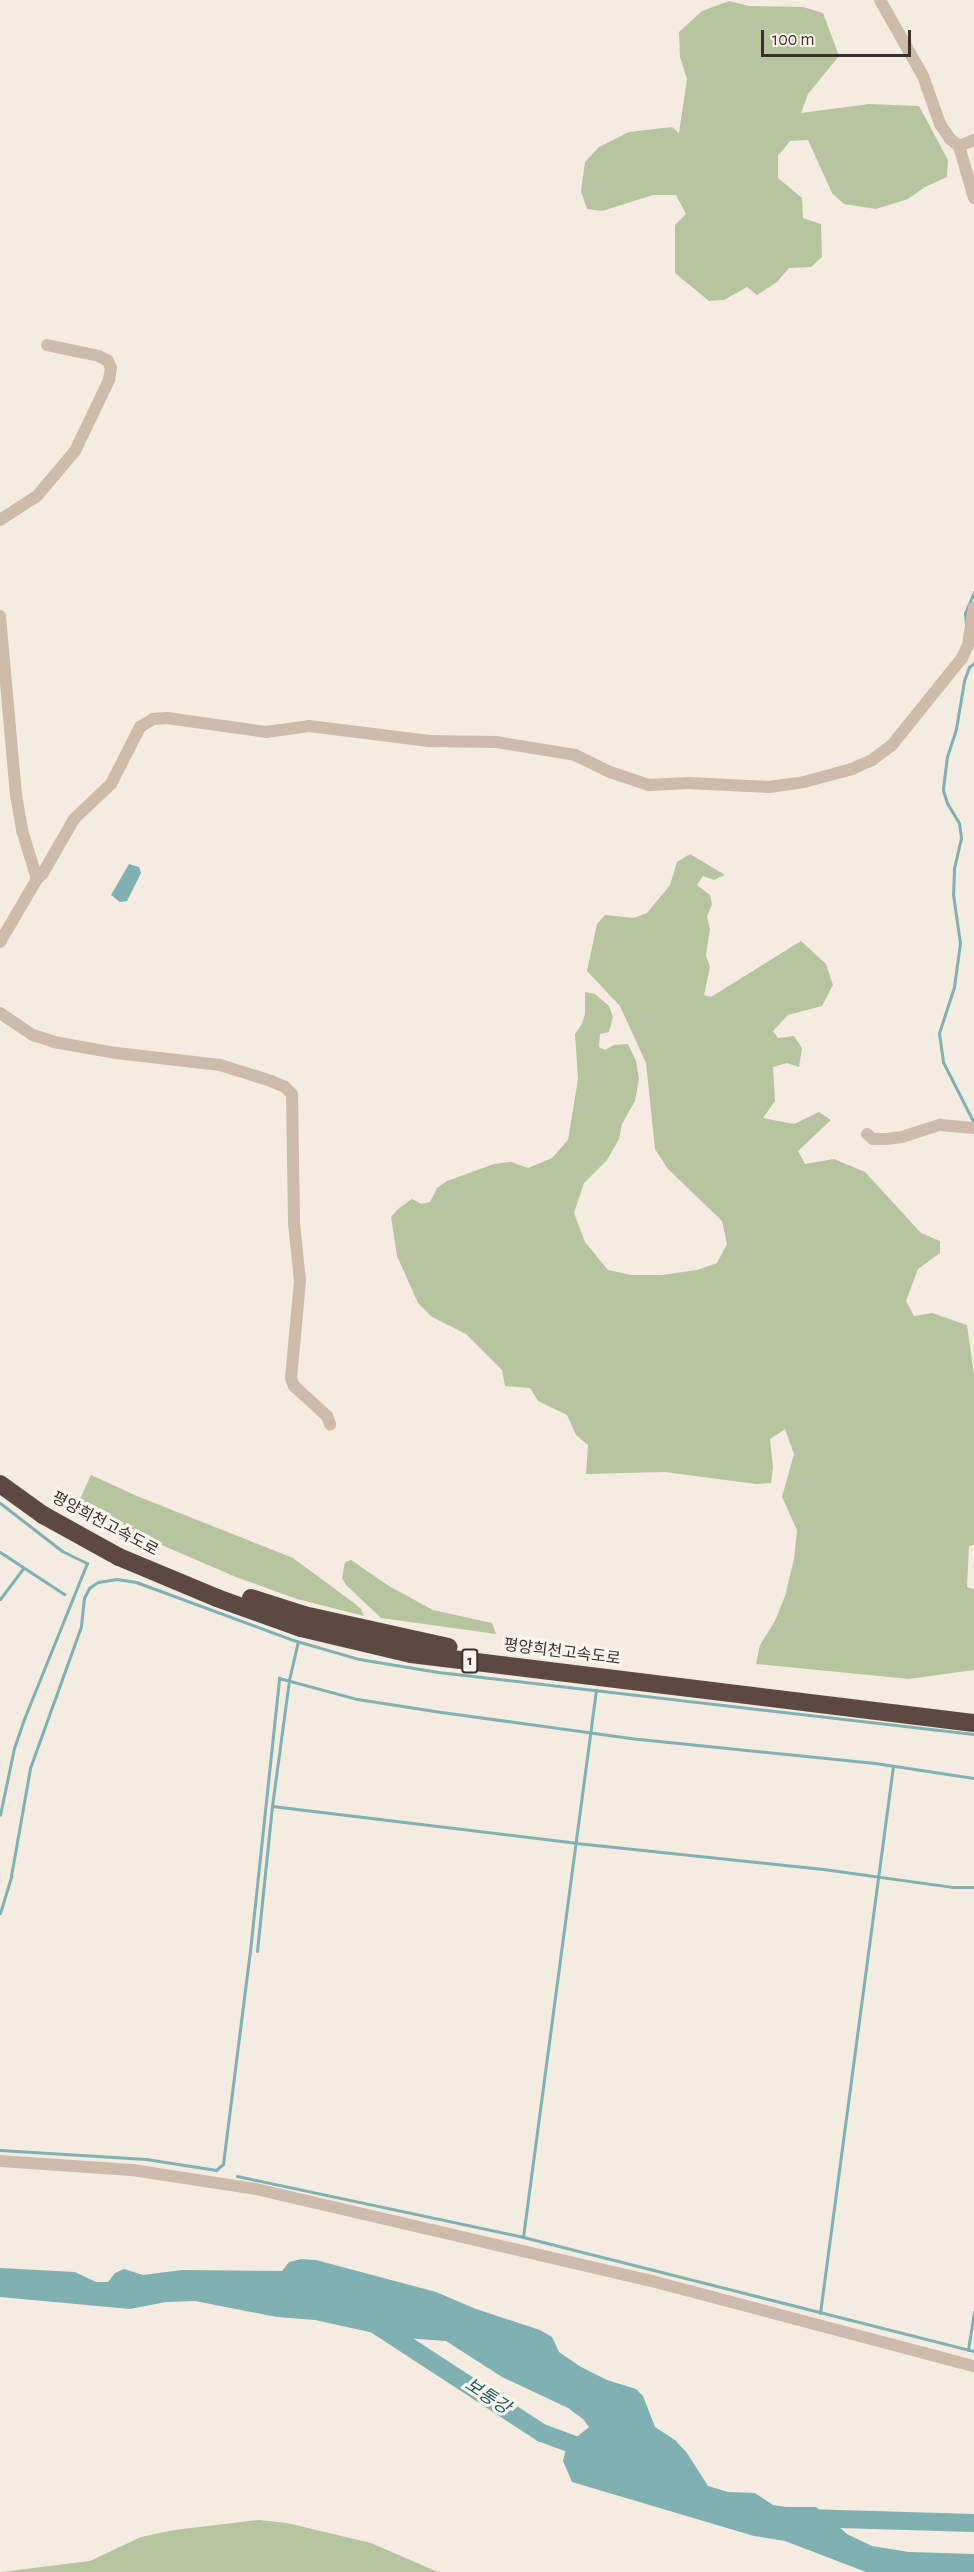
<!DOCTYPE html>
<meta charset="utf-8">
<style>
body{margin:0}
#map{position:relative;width:974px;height:2572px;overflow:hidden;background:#f4ebe1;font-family:"Alegreya Sans","Noto Sans KR",sans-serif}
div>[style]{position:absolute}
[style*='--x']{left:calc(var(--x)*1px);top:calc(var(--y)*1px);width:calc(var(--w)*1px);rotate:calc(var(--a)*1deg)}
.green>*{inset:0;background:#b8c4a0}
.water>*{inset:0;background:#7fb0b2}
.stream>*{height:3px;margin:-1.5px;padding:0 1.5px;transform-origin:1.5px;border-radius:1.5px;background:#7fb0b2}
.river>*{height:18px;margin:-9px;padding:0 9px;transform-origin:9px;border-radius:9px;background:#7fb0b2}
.minor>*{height:12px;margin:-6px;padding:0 6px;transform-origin:6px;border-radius:6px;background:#cdbbac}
.highway>*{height:18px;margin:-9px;padding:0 9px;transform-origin:9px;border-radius:9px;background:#5c4a42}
span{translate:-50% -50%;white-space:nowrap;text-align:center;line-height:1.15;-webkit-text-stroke:6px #fbf5ee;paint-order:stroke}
.shield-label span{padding:2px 4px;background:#fbf5ee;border:2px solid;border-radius:4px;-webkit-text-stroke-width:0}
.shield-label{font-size:15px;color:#3b302b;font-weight:700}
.street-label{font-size:16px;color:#3b302b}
.water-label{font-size:18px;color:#1f5a5e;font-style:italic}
.scale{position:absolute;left:761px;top:30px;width:150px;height:27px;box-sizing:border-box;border:3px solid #3b302b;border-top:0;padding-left:8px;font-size:18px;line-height:21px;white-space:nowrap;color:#3b302b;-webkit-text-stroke:4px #fbf5ee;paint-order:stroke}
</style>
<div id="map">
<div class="green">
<i style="clip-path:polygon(729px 1px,749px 6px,803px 7px,823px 13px,839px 56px,808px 94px,801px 113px,869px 104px,919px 106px,948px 160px,947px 177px,925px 187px,908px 199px,876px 209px,844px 204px,832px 193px,808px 140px,790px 141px,778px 156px,778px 178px,802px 198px,803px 218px,821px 224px,822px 257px,811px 267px,789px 268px,777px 282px,757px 295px,747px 287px,724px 300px,709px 301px,675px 273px,675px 225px,686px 214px,676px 195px,653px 195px,602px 211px,587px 209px,581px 191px,585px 162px,599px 147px,629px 132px,672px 127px,679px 133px,687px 79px,680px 57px,679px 32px,702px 11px)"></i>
<i style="clip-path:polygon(690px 854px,725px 875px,714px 880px,703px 876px,697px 885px,710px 895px,712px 904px,707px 917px,710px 929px,706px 955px,710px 967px,704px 995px,711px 997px,801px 941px,826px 964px,833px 985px,822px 1006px,788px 1015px,773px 1031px,778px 1038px,794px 1036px,802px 1048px,799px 1067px,787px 1063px,773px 1067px,775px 1101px,763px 1118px,794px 1124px,819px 1112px,831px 1120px,798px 1151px,805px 1164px,834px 1159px,865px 1172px,921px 1233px,940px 1241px,940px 1253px,918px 1269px,906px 1301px,914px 1316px,932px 1313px,967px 1325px,974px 1375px,974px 1545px,969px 1546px,967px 1587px,974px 1589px,974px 1670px,909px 1679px,756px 1664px,760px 1645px,775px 1621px,785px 1596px,794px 1559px,797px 1530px,782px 1497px,794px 1454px,785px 1429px,770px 1439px,773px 1467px,771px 1483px,756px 1484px,665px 1472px,586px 1474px,588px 1445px,576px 1435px,567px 1415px,538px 1401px,530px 1388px,505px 1386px,502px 1370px,466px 1334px,432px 1317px,418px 1303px,397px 1256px,391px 1217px,399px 1208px,412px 1199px,422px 1204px,430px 1202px,437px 1188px,447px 1181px,494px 1164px,511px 1162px,528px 1168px,552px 1158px,568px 1140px,578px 1079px,575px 1034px,582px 1024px,585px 1014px,585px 992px,595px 994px,609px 1006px,613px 1017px,609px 1032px,600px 1034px,599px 1047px,605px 1050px,614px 1045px,628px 1044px,636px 1061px,639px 1079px,635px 1101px,622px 1124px,619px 1139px,607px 1160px,584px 1183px,574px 1213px,585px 1242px,608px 1270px,631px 1275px,662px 1275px,697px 1270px,717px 1263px,727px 1244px,722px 1221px,667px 1168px,655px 1149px,646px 1063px,620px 1006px,587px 971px,597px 924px,605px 915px,634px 918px,647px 913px,670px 885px,677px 862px)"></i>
<i style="clip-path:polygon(91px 1475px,137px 1496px,293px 1558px,354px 1603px,361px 1609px,364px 1616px,297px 1599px,236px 1577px,164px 1546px,79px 1501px)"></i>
<i style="clip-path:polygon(351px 1560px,389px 1586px,433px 1610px,492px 1623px,496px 1634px,381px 1618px,346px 1585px,342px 1578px,345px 1562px)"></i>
<i style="clip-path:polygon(259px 2520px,287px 2523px,371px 2543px,438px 2572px,1px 2572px,90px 2561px,141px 2537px,174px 2530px)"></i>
</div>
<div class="water">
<i style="clip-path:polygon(129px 864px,139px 867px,141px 873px,127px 901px,120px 902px,111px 895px)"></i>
<i style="clip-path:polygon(301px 2259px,316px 2260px,436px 2292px,476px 2309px,540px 2330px,552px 2337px,559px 2352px,581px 2367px,607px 2380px,636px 2389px,643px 2396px,655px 2427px,675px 2440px,687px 2453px,708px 2486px,728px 2492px,755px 2493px,773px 2505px,786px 2507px,816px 2507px,847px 2534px,872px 2546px,909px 2552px,974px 2554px,974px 2572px,866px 2572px,785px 2541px,754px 2536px,572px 2482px,563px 2461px,567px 2445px,589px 2427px,583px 2419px,568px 2408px,502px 2377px,446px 2341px,392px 2337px,315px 2320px,277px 2317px,195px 2301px,166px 2302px,130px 2309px,0 2297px,0 2268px,75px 2272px,96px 2282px,108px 2282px,115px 2273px,124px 2269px,143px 2275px,182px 2270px,282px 2271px,289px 2262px)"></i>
</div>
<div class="stream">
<i style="--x:966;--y:624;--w:11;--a:-95"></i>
<i style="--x:965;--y:613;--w:23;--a:-67"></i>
<i style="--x:974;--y:663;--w:6;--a:141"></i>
<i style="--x:969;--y:667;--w:15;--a:110"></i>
<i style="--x:964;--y:681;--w:49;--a:99.5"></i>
<i style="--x:956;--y:729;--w:28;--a:108"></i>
<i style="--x:947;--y:756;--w:34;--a:97"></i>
<i style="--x:943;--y:790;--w:14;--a:73"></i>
<i style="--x:947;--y:803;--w:23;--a:59"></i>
<i style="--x:959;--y:823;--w:15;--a:82"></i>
<i style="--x:961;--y:838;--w:32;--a:103"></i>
<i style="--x:954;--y:869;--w:25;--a:92"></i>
<i style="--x:953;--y:894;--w:49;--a:81.9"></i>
<i style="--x:960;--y:943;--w:44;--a:97.8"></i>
<i style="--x:954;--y:987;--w:48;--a:108.1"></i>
<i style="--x:939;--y:1033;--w:29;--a:82"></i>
<i style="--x:943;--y:1062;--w:68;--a:63.1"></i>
<i style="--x:0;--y:1503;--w:78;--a:37.7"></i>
<i style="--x:62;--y:1551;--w:28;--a:26"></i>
<i style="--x:87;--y:1563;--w:168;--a:112"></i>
<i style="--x:24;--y:1719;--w:31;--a:109"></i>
<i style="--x:14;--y:1748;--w:68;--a:101.8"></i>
<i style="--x:0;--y:1552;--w:77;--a:33.3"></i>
<i style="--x:0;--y:1599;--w:38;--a:-53"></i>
<i style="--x:272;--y:1806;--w:306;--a:6.9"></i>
<i style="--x:576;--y:1843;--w:248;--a:6"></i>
<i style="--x:823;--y:1869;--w:130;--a:7.9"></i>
<i style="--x:952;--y:1887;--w:22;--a:0"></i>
<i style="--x:0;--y:1913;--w:39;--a:-73"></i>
<i style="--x:11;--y:1876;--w:110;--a:-80"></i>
<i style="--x:30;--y:1768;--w:151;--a:-70.2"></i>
<i style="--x:81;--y:1626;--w:28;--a:-84"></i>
<i style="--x:84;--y:1598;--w:11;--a:-63"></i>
<i style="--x:89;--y:1588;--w:11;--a:-34"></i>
<i style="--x:98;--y:1582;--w:19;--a:-9"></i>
<i style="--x:117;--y:1579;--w:19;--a:9"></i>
<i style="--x:136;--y:1582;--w:167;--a:20.3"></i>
<i style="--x:293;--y:1640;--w:69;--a:16.1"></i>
<i style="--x:359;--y:1659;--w:80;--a:9.3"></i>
<i style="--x:438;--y:1672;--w:540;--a:6.6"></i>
<i style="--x:257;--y:1951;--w:146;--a:-84.1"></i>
<i style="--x:272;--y:1806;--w:127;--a:-82.3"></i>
<i style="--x:289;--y:1680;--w:39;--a:-77"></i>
<i style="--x:0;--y:2150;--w:146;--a:3.5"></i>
<i style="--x:146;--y:2159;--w:71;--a:8.9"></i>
<i style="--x:216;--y:2170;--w:9;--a:-41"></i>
<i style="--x:223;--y:2164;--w:215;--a:-82.8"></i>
<i style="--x:250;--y:1951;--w:275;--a:-83.9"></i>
<i style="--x:279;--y:1678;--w:81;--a:15.1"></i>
<i style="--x:357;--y:1699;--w:85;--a:8.8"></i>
<i style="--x:441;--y:1712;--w:200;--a:7.8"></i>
<i style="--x:639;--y:1739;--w:237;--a:5.8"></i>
<i style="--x:875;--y:1763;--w:100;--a:8.6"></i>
<i style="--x:237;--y:2176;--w:292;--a:12"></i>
<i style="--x:523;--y:2237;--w:465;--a:14.2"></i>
<i style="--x:523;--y:2237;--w:552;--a:-82.4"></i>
<i style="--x:820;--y:2313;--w:552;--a:-82.4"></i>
<i style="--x:968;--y:2350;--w:39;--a:-81"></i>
</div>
<div class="river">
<i style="--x:373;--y:2323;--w:202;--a:33.1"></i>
<i style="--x:542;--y:2433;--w:52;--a:20.2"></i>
<i style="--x:805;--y:2518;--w:169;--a:1.7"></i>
</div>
<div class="minor">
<i style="--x:880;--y:0;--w:87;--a:60.5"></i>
<i style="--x:923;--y:76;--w:51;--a:70.5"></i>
<i style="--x:940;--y:124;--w:18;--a:56"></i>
<i style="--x:950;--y:139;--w:11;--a:38"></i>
<i style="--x:959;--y:146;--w:54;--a:73.9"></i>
<i style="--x:959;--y:146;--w:16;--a:-22"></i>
<i style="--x:0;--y:520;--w:44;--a:-33"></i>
<i style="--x:37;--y:496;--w:59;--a:-49.8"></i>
<i style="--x:75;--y:451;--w:79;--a:-64.4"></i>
<i style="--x:109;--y:380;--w:12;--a:-81"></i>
<i style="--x:111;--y:368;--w:8;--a:-113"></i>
<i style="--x:108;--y:361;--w:10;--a:-151"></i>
<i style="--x:99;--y:356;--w:53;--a:-168.1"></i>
<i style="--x:0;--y:616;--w:180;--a:84.9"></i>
<i style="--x:16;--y:795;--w:36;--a:80"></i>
<i style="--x:22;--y:830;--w:51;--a:73"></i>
<i style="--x:37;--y:879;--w:73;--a:120.4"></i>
<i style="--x:37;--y:879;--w:8;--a:-45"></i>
<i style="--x:43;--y:873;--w:62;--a:-60.1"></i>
<i style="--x:74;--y:819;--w:51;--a:-43.4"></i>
<i style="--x:111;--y:784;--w:64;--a:-63"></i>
<i style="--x:140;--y:727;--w:15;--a:-32"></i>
<i style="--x:153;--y:719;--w:14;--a:-4"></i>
<i style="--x:167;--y:718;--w:100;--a:8"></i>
<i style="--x:266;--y:732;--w:43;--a:-7.9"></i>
<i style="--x:309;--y:726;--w:121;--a:7.1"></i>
<i style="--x:429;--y:741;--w:67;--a:0.9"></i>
<i style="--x:496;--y:742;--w:80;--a:9.3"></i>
<i style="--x:575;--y:755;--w:39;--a:26"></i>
<i style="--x:610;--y:772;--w:41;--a:18.4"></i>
<i style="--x:649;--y:785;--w:39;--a:-3"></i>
<i style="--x:688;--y:783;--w:81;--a:2.8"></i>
<i style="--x:769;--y:787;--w:35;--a:-8"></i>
<i style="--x:804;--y:782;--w:50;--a:-15.2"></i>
<i style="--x:852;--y:769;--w:22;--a:-24"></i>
<i style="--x:872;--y:760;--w:25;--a:-37"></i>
<i style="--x:892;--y:745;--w:112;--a:-51.2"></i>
<i style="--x:962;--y:658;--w:14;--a:-65"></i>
<i style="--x:968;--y:645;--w:38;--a:-81"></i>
<i style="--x:0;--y:1013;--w:40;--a:34"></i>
<i style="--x:33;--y:1035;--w:22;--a:18"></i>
<i style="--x:54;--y:1042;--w:63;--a:10.1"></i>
<i style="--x:116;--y:1053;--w:105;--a:6.6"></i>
<i style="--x:220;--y:1065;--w:53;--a:17.4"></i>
<i style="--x:271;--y:1081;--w:15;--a:23"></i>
<i style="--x:285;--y:1087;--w:10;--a:45"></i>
<i style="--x:292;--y:1094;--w:129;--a:89.1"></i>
<i style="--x:294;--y:1223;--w:58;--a:84.1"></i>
<i style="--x:300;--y:1281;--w:97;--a:95.3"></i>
<i style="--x:291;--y:1378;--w:9;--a:69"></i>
<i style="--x:294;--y:1386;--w:45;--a:42.3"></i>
<i style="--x:327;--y:1416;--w:9;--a:69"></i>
<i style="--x:867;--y:1134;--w:8;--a:40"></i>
<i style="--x:873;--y:1139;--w:13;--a:0"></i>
<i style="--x:886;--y:1139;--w:16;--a:-7"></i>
<i style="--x:902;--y:1137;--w:40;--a:-18"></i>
<i style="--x:940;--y:1125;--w:34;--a:5"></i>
<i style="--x:0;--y:2161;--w:132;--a:3.9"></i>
<i style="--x:132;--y:2170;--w:125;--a:8.7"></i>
<i style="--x:256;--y:2189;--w:402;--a:13.1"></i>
<i style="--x:648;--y:2280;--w:337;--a:14.8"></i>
</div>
<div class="highway">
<i style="--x:0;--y:1484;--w:53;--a:35.8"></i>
<i style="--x:43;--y:1515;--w:87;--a:28.9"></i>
<i style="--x:119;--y:1557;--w:106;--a:22.7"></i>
<i style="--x:217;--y:1598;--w:89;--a:19.7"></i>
<i style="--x:301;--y:1628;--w:113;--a:13.3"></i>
<i style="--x:411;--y:1654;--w:567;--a:6.99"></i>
<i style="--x:251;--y:1598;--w:56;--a:17.8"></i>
<i style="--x:304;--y:1615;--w:148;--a:12.5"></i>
</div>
<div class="shield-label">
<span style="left:470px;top:1661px">1</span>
</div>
<div class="street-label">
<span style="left:105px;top:1524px;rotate:28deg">평양희천고속도로</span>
<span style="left:562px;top:1652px;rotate:7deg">평양희천고속도로</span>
</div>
<div class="water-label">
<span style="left:487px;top:2397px;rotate:33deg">보통강</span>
</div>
<div class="scale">100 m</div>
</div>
